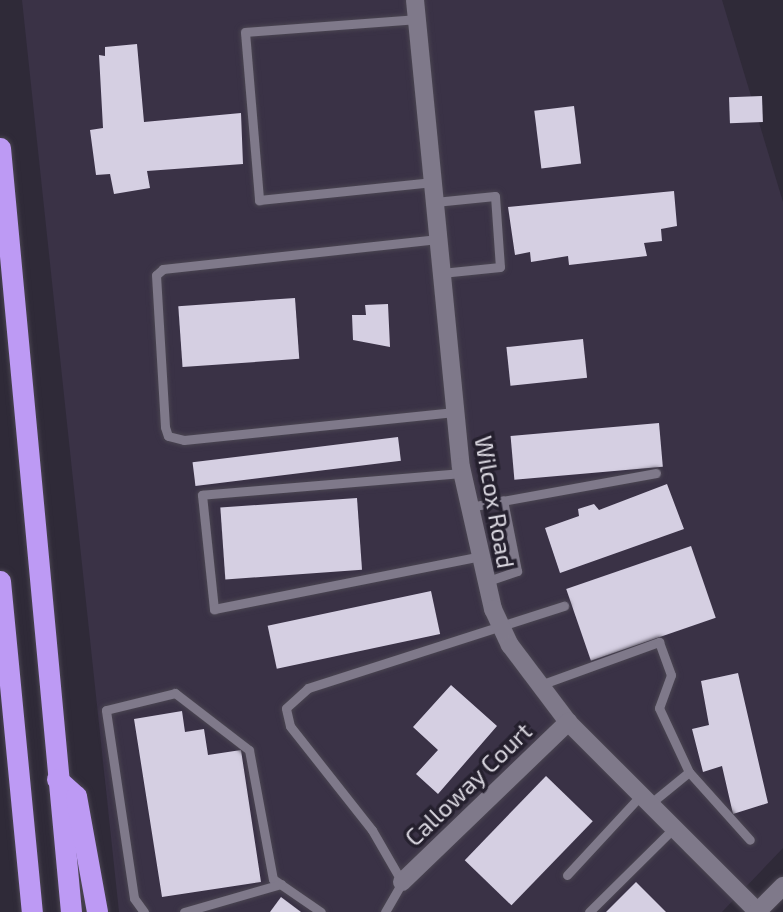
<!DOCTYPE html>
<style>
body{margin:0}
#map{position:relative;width:783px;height:912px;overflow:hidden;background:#2f2a38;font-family:"Exo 2",sans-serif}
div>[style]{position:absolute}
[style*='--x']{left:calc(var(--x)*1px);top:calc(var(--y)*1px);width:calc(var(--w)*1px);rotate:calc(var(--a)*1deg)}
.built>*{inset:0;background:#3a3246}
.building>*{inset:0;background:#d5cfe2;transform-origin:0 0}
.roads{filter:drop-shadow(0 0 2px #4a4551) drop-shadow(0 0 2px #4a4551)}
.service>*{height:9px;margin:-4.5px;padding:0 4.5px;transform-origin:4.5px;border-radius:4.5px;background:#7f798a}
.minor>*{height:18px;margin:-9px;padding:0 9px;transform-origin:9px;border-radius:9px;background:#7f798a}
.tertiary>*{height:18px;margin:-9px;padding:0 9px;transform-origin:9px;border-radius:9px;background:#7f798a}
.motorway>*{height:21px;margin:-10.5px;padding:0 10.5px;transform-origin:10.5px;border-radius:10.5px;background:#bd9af4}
span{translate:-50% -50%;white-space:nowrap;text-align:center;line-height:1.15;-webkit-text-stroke:7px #25202e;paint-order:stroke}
.street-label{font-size:24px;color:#dad7e0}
</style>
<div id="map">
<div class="built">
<i style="clip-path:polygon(22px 0,722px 0,783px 202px,783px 848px,722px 912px,119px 912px)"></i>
</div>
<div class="building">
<i style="clip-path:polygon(137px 44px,144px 122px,241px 113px,243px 164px,147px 171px,150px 188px,114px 194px,110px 174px,96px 175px,90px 130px,103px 128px,99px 55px,105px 56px,105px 47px)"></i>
<i style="left:762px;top:96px;width:26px;height:33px;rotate:88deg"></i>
<i style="left:574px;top:106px;width:58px;height:40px;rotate:83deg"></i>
<i style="clip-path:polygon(674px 191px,677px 226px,661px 229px,662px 241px,644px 243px,647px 256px,569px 265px,568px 256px,531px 262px,530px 252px,515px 255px,508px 207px)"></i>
<i style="left:295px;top:298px;width:61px;height:117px;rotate:86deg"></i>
<i style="clip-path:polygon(388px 304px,390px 347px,353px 340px,352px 315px,366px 315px,365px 305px)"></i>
<i style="left:583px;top:339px;width:39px;height:77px;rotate:84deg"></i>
<i style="left:659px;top:423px;width:44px;height:149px;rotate:85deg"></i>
<i style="left:398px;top:437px;width:24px;height:207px;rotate:83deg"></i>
<i style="clip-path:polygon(667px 484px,684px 529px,560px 573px,545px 528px,579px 516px,578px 509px,594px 504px,599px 510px)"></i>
<i style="left:357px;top:498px;width:72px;height:137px;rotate:86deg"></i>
<i style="left:691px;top:546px;width:76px;height:132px;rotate:71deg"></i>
<i style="left:431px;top:591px;width:44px;height:167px;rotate:78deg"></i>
<i style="clip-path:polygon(738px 673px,768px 803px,733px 814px,722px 766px,703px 772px,692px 729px,709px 725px,701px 681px)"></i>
<i style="clip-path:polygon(451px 685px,497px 726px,438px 794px,416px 774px,438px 750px,413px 727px)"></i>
<i style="clip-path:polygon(182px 711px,185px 732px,204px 729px,208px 755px,241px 750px,261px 882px,162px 897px,134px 719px)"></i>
<i style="left:546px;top:776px;width:65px;height:117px;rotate:44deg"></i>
<i style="clip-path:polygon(636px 882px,666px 912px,606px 912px)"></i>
<i style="clip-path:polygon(281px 897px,301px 912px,270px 912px)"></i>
</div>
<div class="roads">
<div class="service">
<i style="--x:417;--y:19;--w:172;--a:175.7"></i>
<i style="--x:245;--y:32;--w:169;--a:85.2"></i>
<i style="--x:259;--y:200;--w:175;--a:-5.9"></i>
<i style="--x:435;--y:202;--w:60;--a:-5.7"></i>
<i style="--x:495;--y:196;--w:71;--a:86"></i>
<i style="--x:500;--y:267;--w:59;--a:174.2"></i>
<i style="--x:438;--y:239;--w:277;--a:173.8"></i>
<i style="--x:163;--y:269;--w:9;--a:139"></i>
<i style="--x:156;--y:275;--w:152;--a:86.6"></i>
<i style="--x:165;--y:427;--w:9;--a:72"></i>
<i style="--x:168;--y:436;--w:16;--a:14"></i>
<i style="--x:184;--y:440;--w:272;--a:-5.9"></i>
<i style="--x:462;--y:473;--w:261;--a:175.2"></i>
<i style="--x:202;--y:495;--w:115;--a:84"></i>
<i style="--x:214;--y:609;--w:268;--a:-11.2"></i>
<i style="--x:469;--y:507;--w:190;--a:-10.3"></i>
<i style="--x:485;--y:582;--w:34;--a:-19"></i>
<i style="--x:517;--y:571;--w:72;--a:-101.2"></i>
<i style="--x:540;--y:685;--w:127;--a:-19.9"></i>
<i style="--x:659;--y:642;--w:35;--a:70"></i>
<i style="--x:671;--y:675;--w:35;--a:110"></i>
<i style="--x:659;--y:708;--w:71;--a:64.9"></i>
<i style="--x:689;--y:772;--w:49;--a:140.8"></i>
<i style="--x:689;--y:772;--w:91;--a:48.1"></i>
<i style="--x:567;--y:875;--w:110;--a:-47.2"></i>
<i style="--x:144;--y:912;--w:17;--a:-126"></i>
<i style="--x:134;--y:898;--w:190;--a:-98.5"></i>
<i style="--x:106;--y:710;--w:71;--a:-13.8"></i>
<i style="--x:175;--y:693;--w:93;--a:37.6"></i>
<i style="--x:249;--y:750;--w:131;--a:79.5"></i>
<i style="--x:273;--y:879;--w:58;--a:34.5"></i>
<i style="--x:184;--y:912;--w:101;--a:-16.1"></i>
<i style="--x:385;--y:912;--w:34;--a:-60"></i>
<i style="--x:402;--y:882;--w:60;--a:-120"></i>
<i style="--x:372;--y:830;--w:132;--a:-128.3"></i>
<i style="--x:290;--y:726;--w:18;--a:-103"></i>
<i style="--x:286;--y:708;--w:30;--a:-42"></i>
<i style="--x:308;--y:688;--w:269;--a:-17.8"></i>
<i style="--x:589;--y:912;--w:121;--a:-44.7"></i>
</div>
<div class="minor">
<i style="--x:415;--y:0;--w:469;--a:84.4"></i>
<i style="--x:461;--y:467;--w:146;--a:77.3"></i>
<i style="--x:493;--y:609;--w:40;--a:65"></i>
<i style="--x:510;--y:645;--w:96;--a:53"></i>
<i style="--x:568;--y:722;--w:267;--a:45"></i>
<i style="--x:402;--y:882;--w:231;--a:-43.9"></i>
</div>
<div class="tertiary">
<i style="--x:757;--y:912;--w:37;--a:-45"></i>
</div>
<div class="motorway">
<i style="--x:0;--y:148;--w:767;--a:84.69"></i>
<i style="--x:0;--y:581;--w:333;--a:84.5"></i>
<i style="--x:57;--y:779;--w:25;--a:42"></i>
<i style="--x:76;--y:796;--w:118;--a:79.7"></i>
</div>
</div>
<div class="street-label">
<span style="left:495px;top:502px;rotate:80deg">Wilcox Road</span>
<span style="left:468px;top:784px;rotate:-44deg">Calloway Court</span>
</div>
</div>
